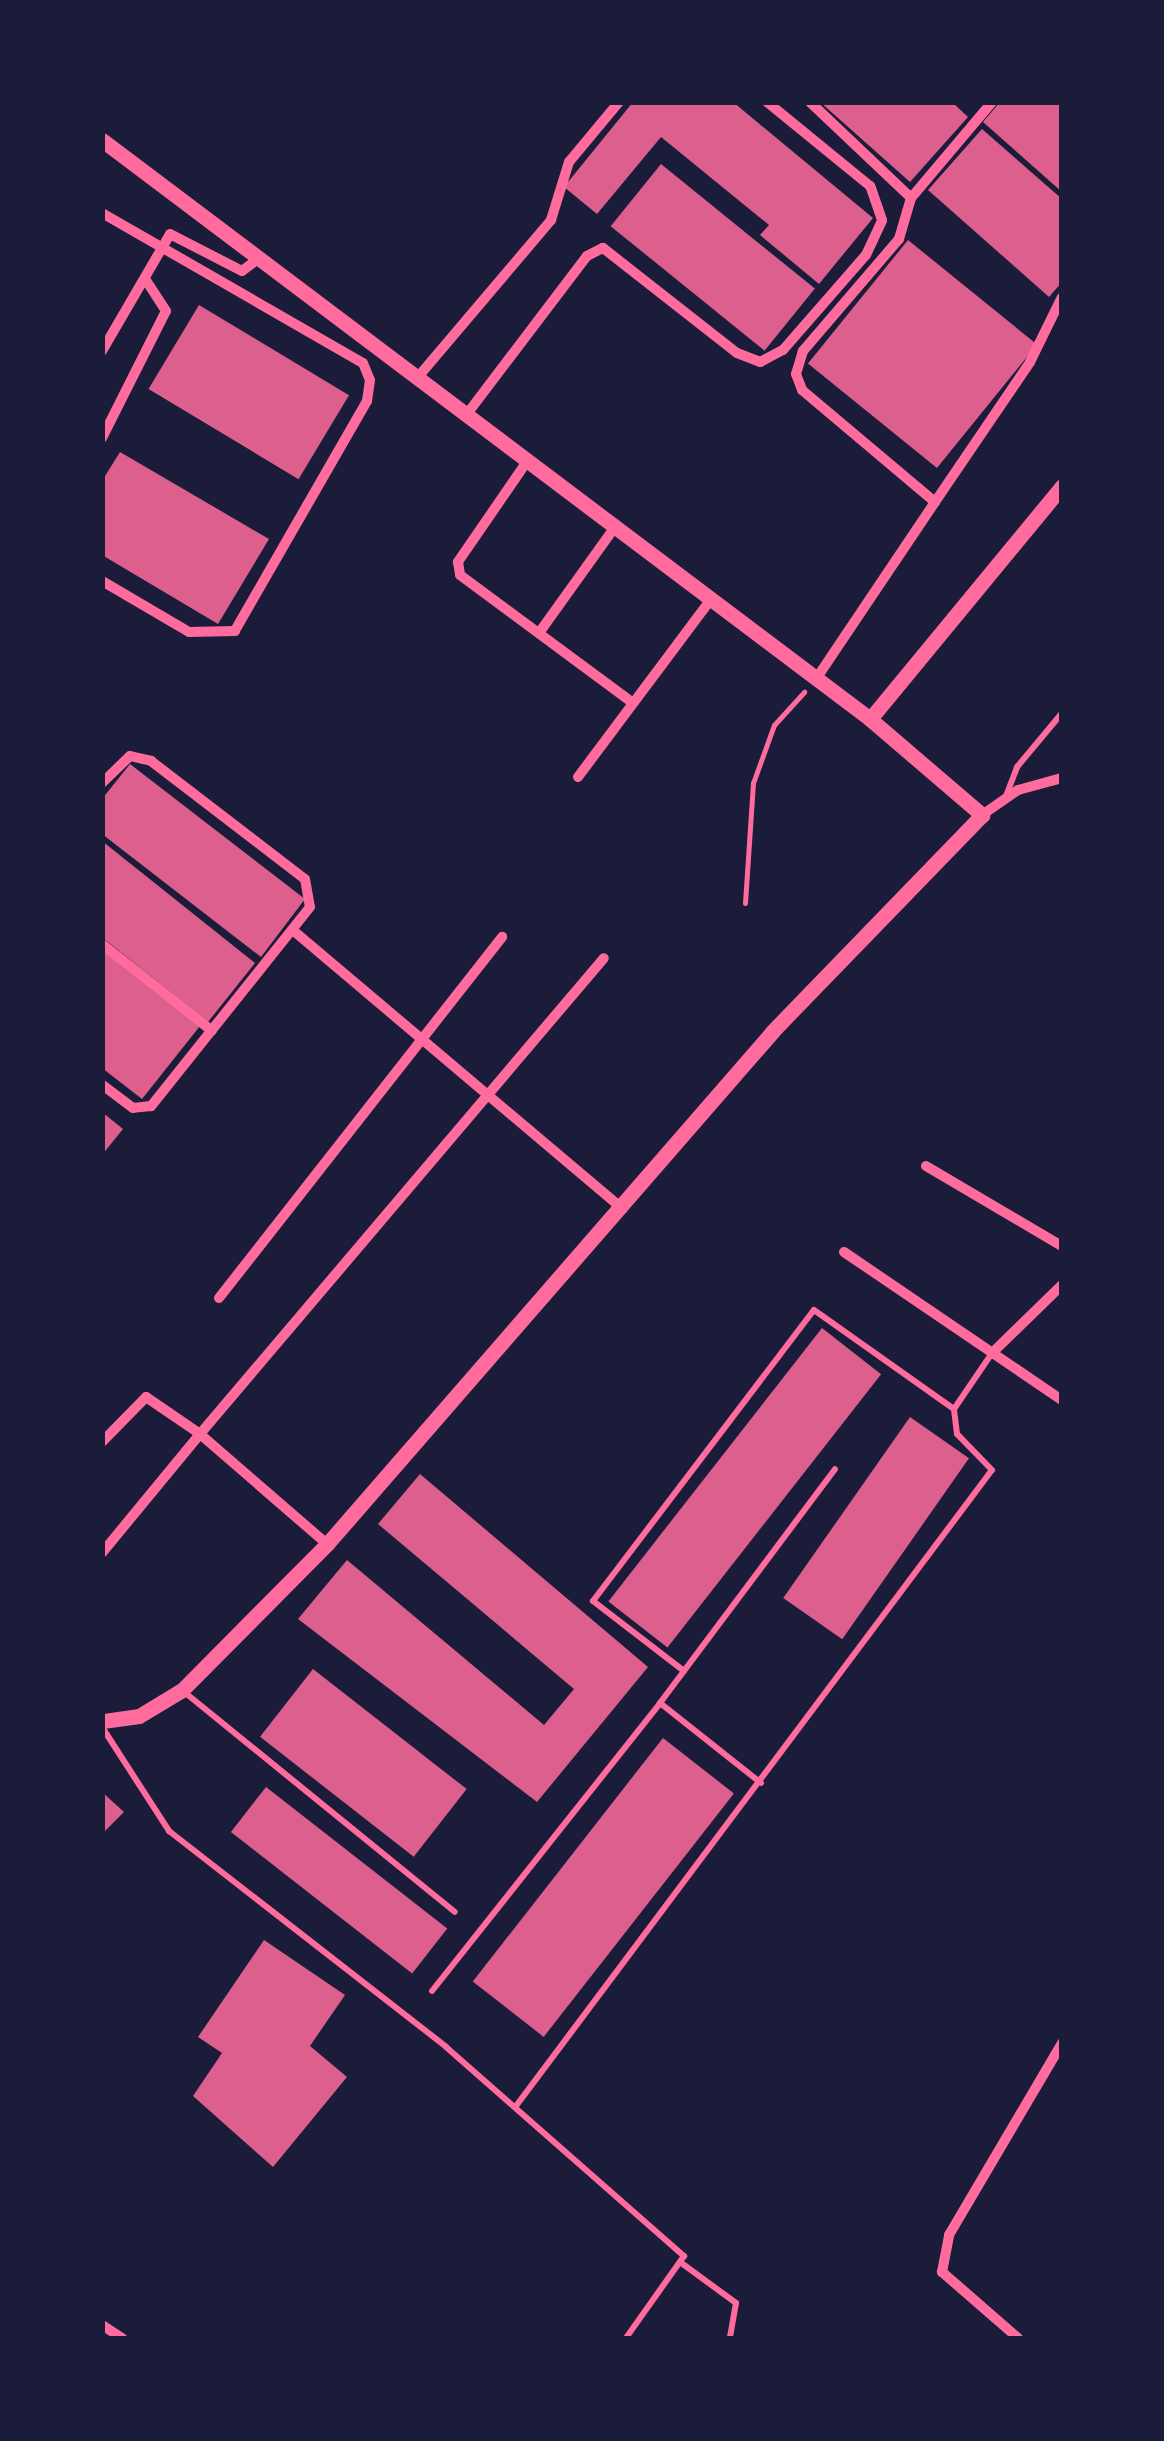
<!DOCTYPE html>
<style>
body{margin:0}
#map{position:relative;width:1164px;height:2441px;overflow:hidden;background:#1b1b3a;font-family:Montserrat,sans-serif}
div>[style]{position:absolute}
[style*='--x']{left:calc(var(--x)*1px);top:calc(var(--y)*1px);width:calc(var(--w)*1px);rotate:calc(var(--a)*1deg)}
.building>*{inset:0;background:#dd5f8e;transform-origin:0 0}
.path>*{height:5px;margin:-2.5px;padding:0 2.5px;transform-origin:2.5px;border-radius:2.5px;background:#ff6b9d}
.service>*{height:6px;margin:-3px;padding:0 3px;transform-origin:3px;border-radius:3px;background:#ff6b9d}
.minor>*{height:10px;margin:-5px;padding:0 5px;transform-origin:5px;border-radius:5px;background:#ff6b9d}
.tertiary>*{height:15px;margin:-7.5px;padding:0 7.5px;transform-origin:7.5px;border-radius:7.5px;background:#ff6b9d}
span{translate:-50% -50%;white-space:nowrap;text-align:center;line-height:1.15;-webkit-text-stroke:10px #1b1b3a;paint-order:stroke}
.frame{position:absolute;inset:0;border:105px solid #1b1b3a;pointer-events:none}
</style>
<div id="map">
<div class="building">
<i style="clip-path:polygon(633px 102px,733px 102px,873px 218px,819px 284px,760px 235px,769px 225px,661px 137px,597px 214px,564px 187px)"></i>
<i style="clip-path:polygon(820px 102px,952px 102px,968px 117px,910px 182px)"></i>
<i style="clip-path:polygon(1000px 102px,1062px 102px,1062px 192px,983px 122px)"></i>
<i style="clip-path:polygon(982px 129px,1062px 199px,1062px 282px,1049px 297px,928px 190px)"></i>
<i style="left:661px;top:164px;width:198px;height:80px;rotate:39deg"></i>
<i style="left:908px;top:240px;width:166px;height:159px;rotate:39deg"></i>
<i style="left:199px;top:305px;width:175px;height:98px;rotate:31deg"></i>
<i style="clip-path:polygon(120px 452px,269px 539px,218px 624px,102px 555px,102px 481px)"></i>
<i style="clip-path:polygon(130px 764px,305px 899px,261px 957px,102px 834px,102px 799px)"></i>
<i style="clip-path:polygon(102px 841px,255px 963px,208px 1022px,102px 937px)"></i>
<i style="clip-path:polygon(102px 949px,200px 1026px,142px 1099px,102px 1068px)"></i>
<i style="clip-path:polygon(102px 1112px,123px 1129px,102px 1155px)"></i>
<i style="left:822px;top:1328px;width:75px;height:347px;rotate:38deg"></i>
<i style="left:910px;top:1417px;width:72px;height:221px;rotate:35deg"></i>
<i style="clip-path:polygon(420px 1474px,648px 1667px,537px 1802px,298px 1619px,347px 1560px,544px 1725px,574px 1689px,378px 1524px)"></i>
<i style="left:313px;top:1669px;width:195px;height:86px;rotate:38deg"></i>
<i style="left:663px;top:1738px;width:90px;height:309px;rotate:38deg"></i>
<i style="left:266px;top:1787px;width:230px;height:57px;rotate:38deg"></i>
<i style="clip-path:polygon(102px 1792px,124px 1812px,102px 1834px)"></i>
<i style="clip-path:polygon(264px 1940px,345px 1995px,310px 2046px,347px 2077px,273px 2167px,193px 2096px,222px 2053px,198px 2037px)"></i>
</div>
<div class="path">
<i style="--x:745;--y:903;--w:120;--a:-86.2"></i>
<i style="--x:753;--y:783;--w:62;--a:-70.1"></i>
<i style="--x:774;--y:725;--w:45;--a:-47.7"></i>
</div>
<div class="service">
<i style="--x:1006;--y:796;--w:31;--a:-69"></i>
<i style="--x:1017;--y:767;--w:70;--a:-50.2"></i>
<i style="--x:684;--y:1671;--w:115;--a:-142.4"></i>
<i style="--x:593;--y:1601;--w:365;--a:-52.8"></i>
<i style="--x:814;--y:1310;--w:171;--a:35.3"></i>
<i style="--x:183;--y:1691;--w:350;--a:39.1"></i>
<i style="--x:102;--y:1727;--w:124;--a:57.2"></i>
<i style="--x:169;--y:1831;--w:351;--a:37.9"></i>
<i style="--x:446;--y:2047;--w:317;--a:41.3"></i>
<i style="--x:684;--y:2256;--w:100;--a:125.3"></i>
<i style="--x:761;--y:1783;--w:129;--a:-141.6"></i>
<i style="--x:660;--y:1703;--w:292;--a:-53.2"></i>
<i style="--x:432;--y:1991;--w:367;--a:-51.6"></i>
<i style="--x:516;--y:2106;--w:794;--a:-53.19"></i>
<i style="--x:992;--y:1470;--w:50;--a:-134.2"></i>
<i style="--x:957;--y:1434;--w:25;--a:-97"></i>
<i style="--x:954;--y:1409;--w:68;--a:-55.8"></i>
<i style="--x:680;--y:2262;--w:69;--a:36.2"></i>
<i style="--x:736;--y:2303;--w:36;--a:100"></i>
</div>
<div class="minor">
<i style="--x:810;--y:102;--w:139;--a:43.5"></i>
<i style="--x:911;--y:198;--w:43;--a:106.3"></i>
<i style="--x:899;--y:239;--w:148;--a:130.6"></i>
<i style="--x:803;--y:351;--w:24;--a:107"></i>
<i style="--x:796;--y:374;--w:17;--a:69"></i>
<i style="--x:802;--y:390;--w:174;--a:40.1"></i>
<i style="--x:935;--y:502;--w:213;--a:123.9"></i>
<i style="--x:911;--y:198;--w:126;--a:-49.8"></i>
<i style="--x:102;--y:213;--w:301;--a:29.9"></i>
<i style="--x:363;--y:363;--w:18;--a:68"></i>
<i style="--x:370;--y:380;--w:21;--a:98"></i>
<i style="--x:367;--y:401;--w:265;--a:119.9"></i>
<i style="--x:235;--y:631;--w:46;--a:178.8"></i>
<i style="--x:189;--y:632;--w:101;--a:-149.6"></i>
<i style="--x:102;--y:351;--w:135;--a:-59.8"></i>
<i style="--x:170;--y:234;--w:81;--a:27.2"></i>
<i style="--x:242;--y:271;--w:21;--a:-37"></i>
<i style="--x:418;--y:377;--w:206;--a:-49.7"></i>
<i style="--x:551;--y:220;--w:61;--a:-72.8"></i>
<i style="--x:569;--y:162;--w:78;--a:-50.2"></i>
<i style="--x:467;--y:414;--w:198;--a:-52.8"></i>
<i style="--x:587;--y:256;--w:18;--a:-27"></i>
<i style="--x:603;--y:248;--w:170;--a:38.1"></i>
<i style="--x:737;--y:353;--w:25;--a:21"></i>
<i style="--x:760;--y:362;--w:26;--a:-28"></i>
<i style="--x:783;--y:350;--w:126;--a:-48.9"></i>
<i style="--x:866;--y:255;--w:38;--a:-65"></i>
<i style="--x:882;--y:220;--w:36;--a:-109"></i>
<i style="--x:870;--y:186;--w:133;--a:-140.8"></i>
<i style="--x:102;--y:438;--w:142;--a:-63.3"></i>
<i style="--x:166;--y:311;--w:38;--a:-123"></i>
<i style="--x:528;--y:460;--w:124;--a:124.5"></i>
<i style="--x:458;--y:562;--w:13;--a:81"></i>
<i style="--x:460;--y:575;--w:215;--a:36.5"></i>
<i style="--x:935;--y:502;--w:169;--a:-55.8"></i>
<i style="--x:1030;--y:362;--w:72;--a:-63.8"></i>
<i style="--x:539;--y:633;--w:130;--a:-54.4"></i>
<i style="--x:578;--y:777;--w:222;--a:-53.2"></i>
<i style="--x:102;--y:783;--w:39;--a:-44"></i>
<i style="--x:130;--y:756;--w:22;--a:13"></i>
<i style="--x:151;--y:761;--w:194;--a:37.5"></i>
<i style="--x:305;--y:879;--w:28;--a:80"></i>
<i style="--x:310;--y:907;--w:255;--a:128.6"></i>
<i style="--x:151;--y:1106;--w:18;--a:174"></i>
<i style="--x:133;--y:1108;--w:39;--a:-143"></i>
<i style="--x:982;--y:815;--w:44;--a:-34.8"></i>
<i style="--x:1018;--y:790;--w:46;--a:-15.3"></i>
<i style="--x:295;--y:932;--w:429;--a:40.2"></i>
<i style="--x:102;--y:944;--w:140;--a:38.3"></i>
<i style="--x:926;--y:1166;--w:158;--a:30.5"></i>
<i style="--x:844;--y:1252;--w:263;--a:34.2"></i>
<i style="--x:219;--y:1298;--w:459;--a:-51.9"></i>
<i style="--x:992;--y:1353;--w:98;--a:-44.2"></i>
<i style="--x:102;--y:1442;--w:63;--a:-45.6"></i>
<i style="--x:146;--y:1397;--w:65;--a:34.4"></i>
<i style="--x:200;--y:1434;--w:154;--a:129.5"></i>
<i style="--x:327;--y:1544;--w:168;--a:-139.1"></i>
<i style="--x:200;--y:1434;--w:624;--a:-49.68"></i>
<i style="--x:102;--y:2325;--w:24;--a:33"></i>
<i style="--x:1018;--y:2338;--w:101;--a:-139"></i>
<i style="--x:942;--y:2272;--w:38;--a:-79"></i>
<i style="--x:949;--y:2235;--w:223;--a:-59.5"></i>
</div>
<div class="tertiary">
<i style="--x:102;--y:140;--w:962;--a:37.01"></i>
<i style="--x:870;--y:719;--w:148;--a:40.6"></i>
<i style="--x:982;--y:815;--w:301;--a:134.1"></i>
<i style="--x:773;--y:1031;--w:680;--a:131"></i>
<i style="--x:327;--y:1544;--w:206;--a:134.8"></i>
<i style="--x:182;--y:1690;--w:50;--a:148.8"></i>
<i style="--x:139;--y:1716;--w:37;--a:172"></i>
<i style="--x:870;--y:719;--w:302;--a:-50.5"></i>
</div>
<div class="frame"></div>
</div>
